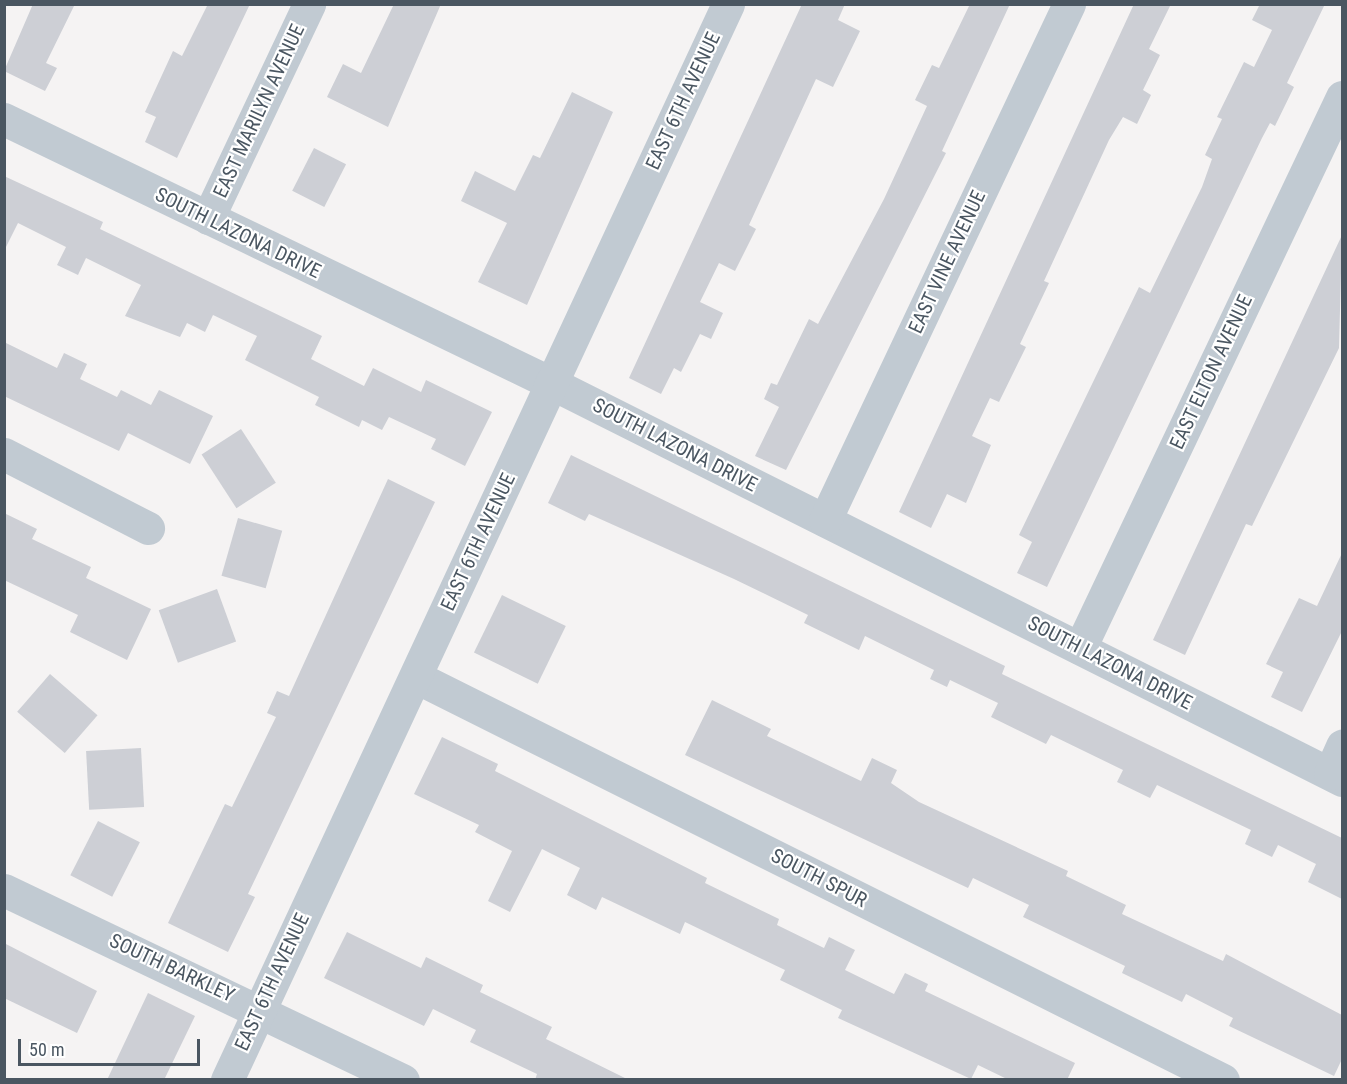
<!DOCTYPE html>
<style>
body{margin:0}
#map{position:relative;width:1347px;height:1084px;overflow:hidden;background:#f5f3f3;font-family:"Roboto Condensed",sans-serif}
div>[style]{position:absolute}
[style*='--x']{left:calc(var(--x)*1px);top:calc(var(--y)*1px);width:calc(var(--w)*1px);rotate:calc(var(--a)*1deg)}
.building>*{inset:0;background:#cdcfd5;transform-origin:0 0}
.minor>*{height:33px;margin:-16.5px;padding:0 16.5px;transform-origin:16.5px;border-radius:16.5px;background:#c1cad2}
span{translate:-50% -50%;white-space:nowrap;text-align:center;line-height:1.15;-webkit-text-stroke:4.5px #fff;paint-order:stroke}
.street-label{font-size:20px;color:#4a5661}
.frame{position:absolute;inset:0;border:6px solid #4a5661;pointer-events:none}
.scale{position:absolute;left:18px;top:1039px;width:182px;height:27px;box-sizing:border-box;border:3px solid #4a5661;border-top:0;padding-left:8px;font-size:18px;line-height:21px;white-space:nowrap;color:#4a5661;-webkit-text-stroke:4px #fff;paint-order:stroke}
</style>
<div id="map">
<div class="building">
<i style="clip-path:polygon(33px 4px,75px 4px,46px 63px,57px 68px,45px 91px,4px 71px)"></i>
<i style="clip-path:polygon(208px 4px,250px 4px,177px 158px,145px 142px,156px 117px,145px 112px,173px 51px,182px 56px)"></i>
<i style="clip-path:polygon(394px 4px,441px 4px,388px 127px,327px 97px,343px 64px,361px 73px)"></i>
<i style="clip-path:polygon(802px 4px,845px 4px,838px 20px,860px 31px,833px 87px,816px 79px,749px 225px,756px 229px,735px 271px,719px 263px,700px 302px,723px 313px,711px 339px,700px 334px,681px 372px,674px 368px,661px 394px,629px 378px)"></i>
<i style="clip-path:polygon(970px 4px,1010px 4px,942px 151px,946px 153px,786px 470px,755px 456px,779px 407px,764px 399px,771px 383px,777px 385px,809px 319px,818px 324px,884px 199px,927px 106px,915px 100px,932px 65px,939px 68px)"></i>
<i style="clip-path:polygon(1134px 4px,1171px 4px,1149px 49px,1160px 55px,1143px 90px,1151px 95px,1137px 124px,1123px 117px,1109px 140px,1044px 281px,1049px 283px,1020px 344px,1026px 347px,999px 402px,990px 398px,972px 436px,991px 445px,966px 503px,947px 494px,931px 528px,899px 512px)"></i>
<i style="clip-path:polygon(1260px 4px,1325px 4px,1287px 83px,1294px 87px,1275px 126px,1270px 123px,1262px 138px,1047px 587px,1017px 573px,1032px 542px,1019px 535px,1139px 287px,1150px 293px,1202px 187px,1212px 159px,1205px 155px,1222px 119px,1217px 117px,1244px 62px,1254px 67px,1272px 30px,1252px 20px)"></i>
<i style="clip-path:polygon(572px 92px,613px 112px,527px 305px,478px 282px,507px 223px,461px 201px,475px 171px,515px 191px,533px 155px,540px 158px)"></i>
<i style="left:314px;top:148px;width:36px;height:48px;rotate:27deg"></i>
<i style="clip-path:polygon(4px 176px,103px 222px,100px 229px,322px 336px,311px 359px,364px 386px,373px 368px,421px 392px,426px 380px,492px 412px,465px 466px,431px 449px,436px 439px,389px 417px,382px 430px,362px 420px,359px 427px,315px 405px,319px 397px,245px 360px,257px 336px,213px 315px,205px 332px,187px 323px,180px 337px,125px 316px,141px 285px,86px 258px,78px 275px,57px 265px,66px 247px,18px 223px,4px 251px)"></i>
<i style="clip-path:polygon(1342px 235px,1339px 348px,1252px 526px,1246px 524px,1185px 655px,1153px 640px)"></i>
<i style="clip-path:polygon(4px 342px,57px 368px,64px 353px,87px 364px,80px 379px,117px 397px,121px 390px,151px 405px,159px 390px,213px 416px,190px 464px,128px 433px,119px 451px,4px 396px)"></i>
<i style="left:241px;top:429px;width:64px;height:47px;rotate:57deg"></i>
<i style="clip-path:polygon(571px 455px,1005px 666px,1002px 674px,1342px 838px,1342px 899px,1308px 882px,1316px 864px,1278px 845px,1272px 857px,1245px 844px,1251px 830px,1157px 785px,1150px 798px,1117px 782px,1123px 770px,1051px 735px,1046px 744px,991px 717px,998px 703px,950px 680px,947px 687px,930px 679px,934px 670px,865px 636px,859px 650px,804px 623px,808px 615px,734px 579px,589px 514px,585px 521px,548px 503px)"></i>
<i style="clip-path:polygon(388px 479px,435px 502px,248px 894px,255px 897px,228px 952px,168px 923px,225px 804px,232px 807px,276px 717px,267px 713px,277px 691px,289px 696px)"></i>
<i style="clip-path:polygon(4px 513px,37px 529px,32px 539px,91px 567px,86px 578px,151px 609px,127px 660px,70px 632px,78px 615px,4px 580px)"></i>
<i style="left:238px;top:518px;width:46px;height:60px;rotate:16deg"></i>
<i style="clip-path:polygon(1342px 553px,1342px 631px,1302px 712px,1271px 697px,1283px 672px,1266px 664px,1299px 598px,1317px 606px)"></i>
<i style="left:217px;top:589px;width:56px;height:62px;rotate:70deg"></i>
<i style="left:502px;top:595px;width:71px;height:64px;rotate:26deg"></i>
<i style="left:50px;top:674px;width:63px;height:50px;rotate:41deg"></i>
<i style="clip-path:polygon(712px 700px,771px 729px,767px 736px,861px 781px,872px 758px,897px 770px,891px 783px,919px 802px,1068px 871px,1066px 876px,1126px 905px,1122px 914px,1223px 961px,1226px 954px,1342px 1015px,1342px 1059px,1334px 1076px,1229px 1026px,1233px 1018px,1186px 994px,1182px 1002px,1122px 973px,1125px 966px,1023px 917px,1029px 905px,973px 878px,968px 888px,685px 755px)"></i>
<i style="clip-path:polygon(442px 737px,498px 764px,495px 771px,707px 878px,705px 883px,779px 919px,777px 925px,824px 948px,829px 937px,855px 950px,845px 970px,894px 994px,905px 973px,928px 984px,925px 991px,1075px 1063px,1067px 1080px,1009px 1080px,978px 1065px,971px 1079px,838px 1018px,842px 1010px,780px 980px,785px 970px,685px 922px,680px 934px,602px 897px,596px 910px,567px 895px,580px 868px,542px 849px,510px 912px,488px 901px,512px 851px,475px 832px,479px 825px,414px 794px)"></i>
<i style="left:141px;top:748px;width:59px;height:55px;rotate:87deg"></i>
<i style="left:98px;top:821px;width:47px;height:61px;rotate:27deg"></i>
<i style="clip-path:polygon(347px 932px,421px 968px,426px 957px,483px 985px,480px 992px,552px 1027px,546px 1039px,629px 1080px,535px 1080px,537px 1074px,470px 1042px,476px 1030px,433px 1009px,424px 1026px,324px 978px)"></i>
<i style="clip-path:polygon(4px 943px,97px 991px,77px 1033px,4px 998px)"></i>
<i style="clip-path:polygon(148px 993px,195px 1016px,164px 1080px,107px 1080px)"></i>
</div>
<div class="minor">
<i style="--x:4;--y:119;--w:607;--a:25.76"></i>
<i style="--x:551;--y:383;--w:885;--a:26.65"></i>
<i style="--x:208;--y:218;--w:237;--a:-64.7"></i>
<i style="--x:4;--y:454;--w:162;--a:27.2"></i>
<i style="--x:825;--y:520;--w:571;--a:-64.69"></i>
<i style="--x:1080;--y:648;--w:610;--a:-64.57"></i>
<i style="--x:416;--y:677;--w:902;--a:26.54"></i>
<i style="--x:1330;--y:773;--w:30;--a:-66"></i>
<i style="--x:4;--y:890;--w:442;--a:25.5"></i>
<i style="--x:227;--y:1080;--w:1187;--a:-65.03"></i>
</div>
<div class="street-label">
<span style="left:683px;top:101px;rotate:-65deg">EAST 6TH AVENUE</span>
<span style="left:259px;top:111px;rotate:-65deg">EAST MARILYN AVENUE</span>
<span style="left:238px;top:233px;rotate:26deg">SOUTH LAZONA DRIVE</span>
<span style="left:947px;top:262px;rotate:-65deg">EAST VINE AVENUE</span>
<span style="left:1211px;top:372px;rotate:-65deg">EAST ELTON AVENUE</span>
<span style="left:675px;top:445px;rotate:27deg">SOUTH LAZONA DRIVE</span>
<span style="left:478px;top:542px;rotate:-65deg">EAST 6TH AVENUE</span>
<span style="left:1110px;top:663px;rotate:27deg">SOUTH LAZONA DRIVE</span>
<span style="left:819px;top:878px;rotate:27deg">SOUTH SPUR</span>
<span style="left:172px;top:968px;rotate:25deg">SOUTH BARKLEY</span>
<span style="left:272px;top:982px;rotate:-65deg">EAST 6TH AVENUE</span>
</div>
<div class="frame"></div>
<div class="scale">50 m</div>
</div>
